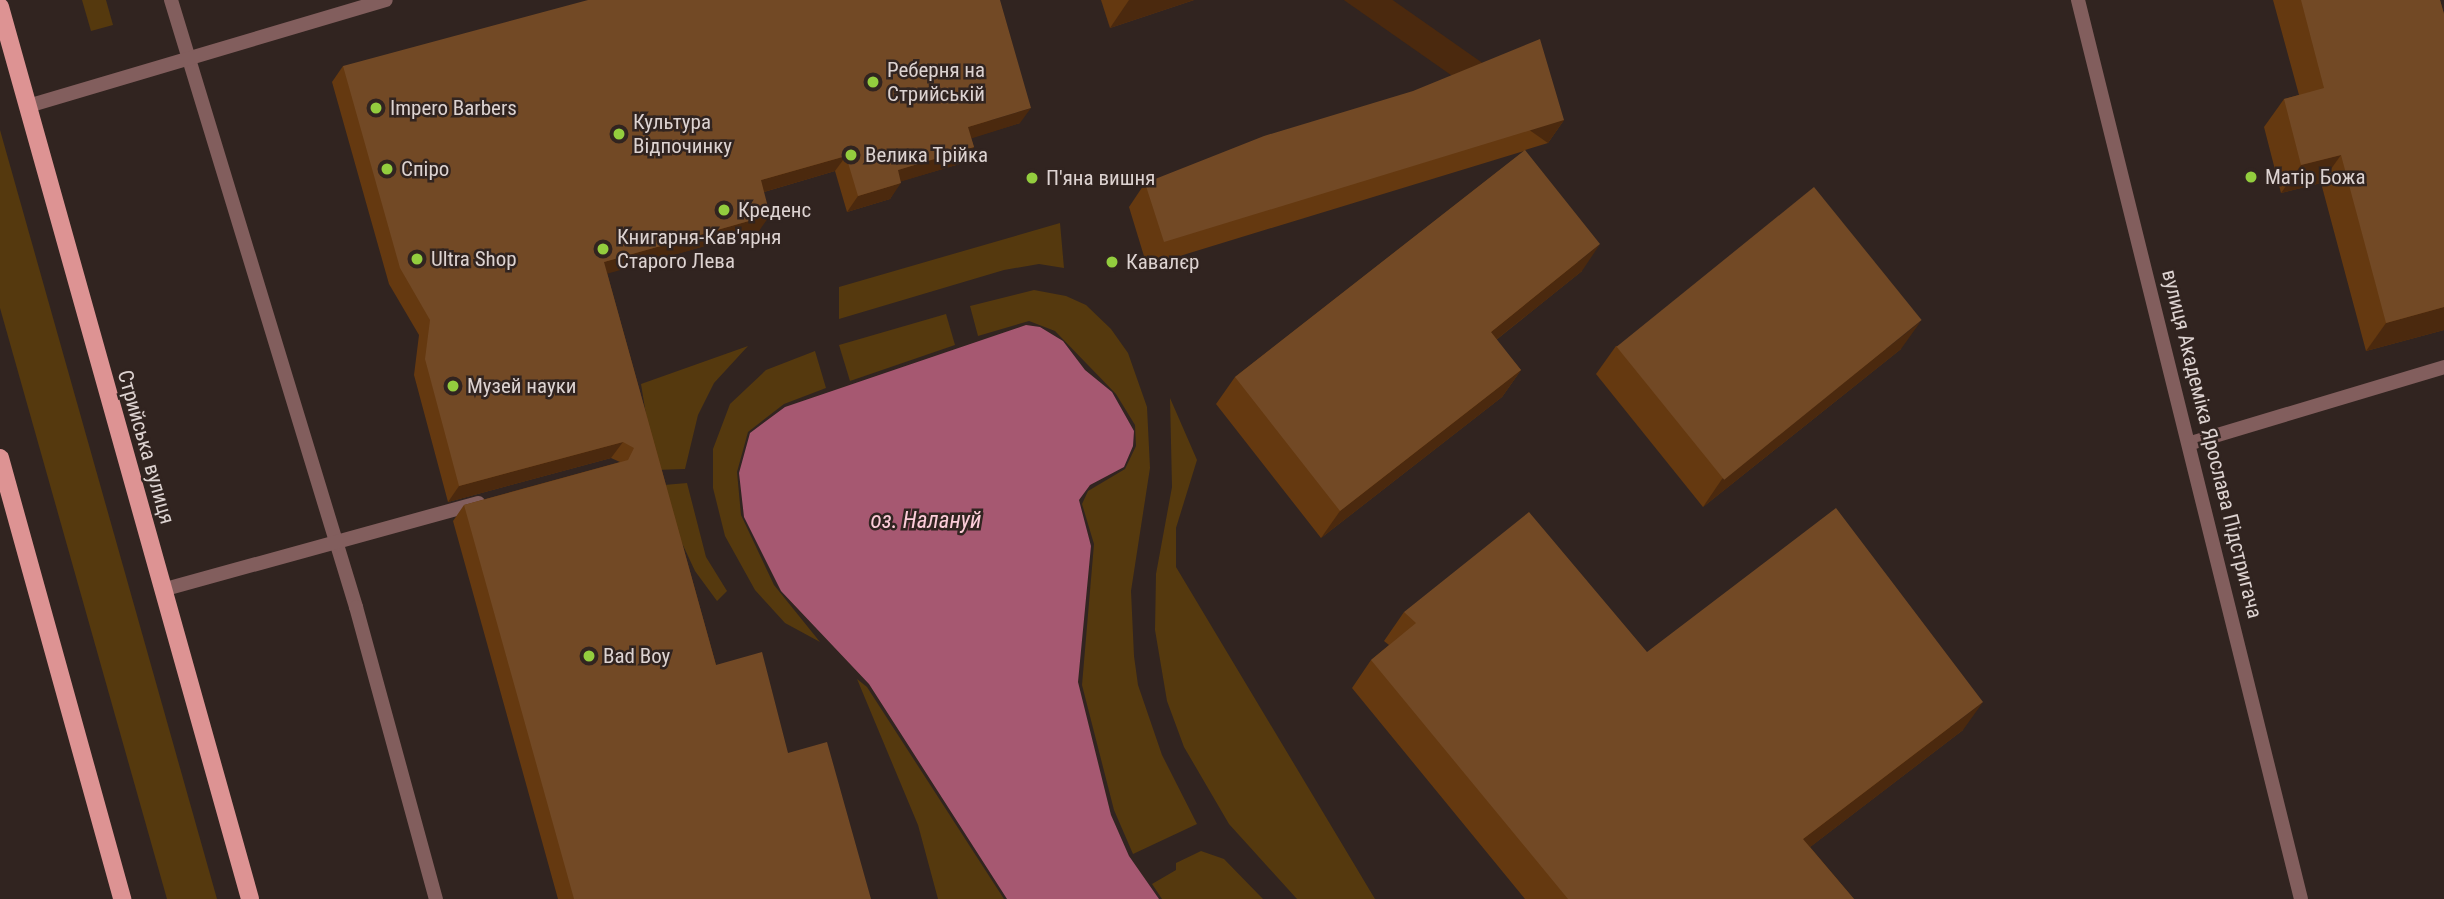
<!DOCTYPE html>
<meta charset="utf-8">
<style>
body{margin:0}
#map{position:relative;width:2444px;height:899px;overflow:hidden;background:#312420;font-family:"Roboto Condensed",sans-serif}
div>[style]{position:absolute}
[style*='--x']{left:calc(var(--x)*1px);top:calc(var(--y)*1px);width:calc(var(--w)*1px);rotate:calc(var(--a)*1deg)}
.green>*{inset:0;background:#55390e}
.water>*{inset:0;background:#a65871}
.lane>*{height:14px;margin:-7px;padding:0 7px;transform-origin:7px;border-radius:7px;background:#825e5d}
.street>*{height:14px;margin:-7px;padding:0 7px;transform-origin:7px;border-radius:7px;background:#825e5d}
.primary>*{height:18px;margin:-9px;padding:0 9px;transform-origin:9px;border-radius:9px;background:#dd9393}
.wall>*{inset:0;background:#653910}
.shaded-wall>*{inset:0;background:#4b290e;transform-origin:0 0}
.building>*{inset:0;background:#724925;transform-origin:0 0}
.dots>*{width:19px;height:19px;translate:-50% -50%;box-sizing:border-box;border:4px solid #312420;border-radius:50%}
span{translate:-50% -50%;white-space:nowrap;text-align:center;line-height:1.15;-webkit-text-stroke:5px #312420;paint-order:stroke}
.poi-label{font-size:21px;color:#ddd3d1}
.left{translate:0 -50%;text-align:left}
.street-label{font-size:21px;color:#ddd3d1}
.water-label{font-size:23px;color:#fccdd9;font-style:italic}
</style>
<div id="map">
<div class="green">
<i style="clip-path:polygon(82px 0,106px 0,113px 25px,91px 31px)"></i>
<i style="clip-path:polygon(0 130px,217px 899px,167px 899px,0 308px)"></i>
<i style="clip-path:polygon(1060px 223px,1064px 268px,1039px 264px,1004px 270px,839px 319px,839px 287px)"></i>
<i style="clip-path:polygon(1034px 290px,1066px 296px,1086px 305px,1111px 329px,1128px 353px,1147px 407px,1150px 468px,1131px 591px,1134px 656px,1138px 685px,1162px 755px,1197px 824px,1133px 854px,1114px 810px,1082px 685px,1094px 544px,1082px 504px,1088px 491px,1125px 469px,1136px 446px,1135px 425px,1116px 394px,1055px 331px,1029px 321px,978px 336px,970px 306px)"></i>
<i style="clip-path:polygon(946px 314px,955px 345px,850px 381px,839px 345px)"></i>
<i style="clip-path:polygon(748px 346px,714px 383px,698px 415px,685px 469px,655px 470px,641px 384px)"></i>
<i style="clip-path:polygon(815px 351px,826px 388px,784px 404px,748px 432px,737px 472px,741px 515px,774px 585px,820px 642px,785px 623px,755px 590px,725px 536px,713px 488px,713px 449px,730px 404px,766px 370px)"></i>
<i style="clip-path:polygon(1170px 398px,1197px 460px,1176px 528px,1176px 567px,1375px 899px,1297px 899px,1229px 824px,1184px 747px,1167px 701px,1155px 630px,1156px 574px,1172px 487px)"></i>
<i style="clip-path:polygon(687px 483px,706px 557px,727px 591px,717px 601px,695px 571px,681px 541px,664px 485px)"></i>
<i style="clip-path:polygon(857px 679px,867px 687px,1004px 899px,938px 899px,918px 825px)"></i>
<i style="clip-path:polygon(1201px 851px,1224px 859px,1263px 899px,1162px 899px,1152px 884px,1176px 870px,1176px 863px)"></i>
</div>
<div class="water">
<i style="clip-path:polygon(1026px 325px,1040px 327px,1063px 341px,1085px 370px,1112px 392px,1134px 431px,1133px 446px,1124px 467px,1090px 485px,1079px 500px,1091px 546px,1078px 682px,1111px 815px,1129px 856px,1159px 899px,1007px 899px,869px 684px,781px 591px,744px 517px,739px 473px,750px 433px,785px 407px)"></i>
</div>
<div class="lane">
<i style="--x:171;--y:0;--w:635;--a:73.05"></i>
<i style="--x:356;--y:607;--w:303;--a:74.7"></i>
<i style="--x:28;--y:106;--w:373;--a:-16.5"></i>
<i style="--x:2191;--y:443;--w:264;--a:-16.7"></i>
<i style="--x:162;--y:590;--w:328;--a:-15.4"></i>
</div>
<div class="street">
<i style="--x:2078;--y:0;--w:926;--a:76.07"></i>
</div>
<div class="primary">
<i style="--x:0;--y:7;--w:926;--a:74.34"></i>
<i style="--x:0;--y:458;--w:458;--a:74.5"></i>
</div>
<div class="wall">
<i style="clip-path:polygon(1101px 0,1194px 0,1110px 28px)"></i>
<i style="clip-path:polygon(2273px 0,2440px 0,2444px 14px,2444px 330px,2366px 351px,2321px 183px,2281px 193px,2264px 127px,2284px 99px,2299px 95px)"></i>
<i style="clip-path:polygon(343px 66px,1020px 123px,971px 138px,974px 147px,963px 163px,901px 181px,890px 199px,847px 212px,835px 171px,764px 192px,759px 231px,607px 273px,716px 665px,788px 753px,871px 899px,558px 899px,453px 521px,464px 505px,620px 462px,611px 458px,448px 502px,414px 375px,419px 335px,389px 284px,332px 82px)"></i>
<i style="clip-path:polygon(1564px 120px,1548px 143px,1525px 150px,1582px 271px,1496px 340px,1521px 370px,1502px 397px,1321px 538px,1216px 404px,1235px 377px,1524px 151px,1147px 266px,1129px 207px,1145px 183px)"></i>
<i style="clip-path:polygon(1616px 346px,1901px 349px,1703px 507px,1596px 374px)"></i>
<i style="clip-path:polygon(1404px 612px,1647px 652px,1963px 730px,1810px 847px,1854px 899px,1525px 899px,1352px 688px,1371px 660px,1389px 645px,1384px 641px)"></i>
</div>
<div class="shaded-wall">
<i style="clip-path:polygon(1129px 0,1194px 0,1110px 28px)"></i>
<i style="clip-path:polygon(1031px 108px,1020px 123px,957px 143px,968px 127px)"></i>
<i style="left:1564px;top:120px;width:28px;height:418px;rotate:125deg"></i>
<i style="clip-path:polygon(974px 147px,963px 163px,886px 186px,898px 170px)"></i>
<i style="clip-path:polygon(2341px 155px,2321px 183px,2281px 193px,2301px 165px)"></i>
<i style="clip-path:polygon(846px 156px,835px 171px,750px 196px,761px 180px)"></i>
<i style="clip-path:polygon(901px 183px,890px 199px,847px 212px,858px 196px)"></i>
<i style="clip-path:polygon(770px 215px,759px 231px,592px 278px,604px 262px)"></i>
<i style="clip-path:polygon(1600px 244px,1582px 271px,1472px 359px,1491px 332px)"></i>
<i style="clip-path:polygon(2444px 307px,2444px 330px,2366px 351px,2386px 323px)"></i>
<i style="clip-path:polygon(1921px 321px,1901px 349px,1703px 507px,1722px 479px)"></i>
<i style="clip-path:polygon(1521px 370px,1502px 397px,1321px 538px,1340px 511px)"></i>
<i style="clip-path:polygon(623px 442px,611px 458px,448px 502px,459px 486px)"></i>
<i style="clip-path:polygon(1983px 702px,1963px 730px,1784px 867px,1803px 839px)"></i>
</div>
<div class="building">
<i style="clip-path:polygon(588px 0,1000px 0,1031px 108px,968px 127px,974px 147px,898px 170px,901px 183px,858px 196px,846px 156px,761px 180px,770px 215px,604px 262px,716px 665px,762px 652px,788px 753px,827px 742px,871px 899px,574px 899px,464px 505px,628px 460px,634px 448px,623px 442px,459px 486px,425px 359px,430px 320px,400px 268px,343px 66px)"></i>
<i style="clip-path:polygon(2301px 0,2440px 0,2444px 14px,2444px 307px,2386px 323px,2341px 155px,2301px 165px,2284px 99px,2324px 88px)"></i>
<i style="clip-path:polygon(1540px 39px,1564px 120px,1164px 242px,1145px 183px,1264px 136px,1413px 91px)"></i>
<i style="clip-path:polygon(1525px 150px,1600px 244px,1491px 332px,1521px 370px,1340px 511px,1235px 377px)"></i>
<i style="left:1814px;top:187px;width:171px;height:254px;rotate:51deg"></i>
<i style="clip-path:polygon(1836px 508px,1983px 702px,1803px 839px,1854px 899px,1568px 899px,1371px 660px,1416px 623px,1404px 612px,1529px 512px,1647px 652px)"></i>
</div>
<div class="dots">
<i style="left:873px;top:82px;background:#93cd3e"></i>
<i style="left:376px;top:108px;background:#93cd3e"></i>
<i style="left:619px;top:134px;background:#93cd3e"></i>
<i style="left:851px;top:155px;background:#93cd3e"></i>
<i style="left:387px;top:169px;background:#93cd3e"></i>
<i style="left:2251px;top:177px;background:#93cd3e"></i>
<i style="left:1032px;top:178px;background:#93cd3e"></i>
<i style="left:724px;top:210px;background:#93cd3e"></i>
<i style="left:603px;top:249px;background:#93cd3e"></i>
<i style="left:417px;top:259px;background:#93cd3e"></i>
<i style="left:1112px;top:262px;background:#93cd3e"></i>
<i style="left:453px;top:386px;background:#93cd3e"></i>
<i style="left:589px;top:656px;background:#93cd3e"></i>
</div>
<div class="poi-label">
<span class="left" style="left:887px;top:82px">Реберня на<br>Стрийській</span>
<span class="left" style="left:390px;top:108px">Impero Barbers</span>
<span class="left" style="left:633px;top:134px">Культура<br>Відпочинку</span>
<span class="left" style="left:865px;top:155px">Велика Трійка</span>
<span class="left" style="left:401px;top:169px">Спіро</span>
<span class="left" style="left:2265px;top:177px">Матір Божа</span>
<span class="left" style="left:1046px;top:178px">П'яна вишня</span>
<span class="left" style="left:738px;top:210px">Креденс</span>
<span class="left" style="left:617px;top:249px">Книгарня-Кав'ярня<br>Старого Лева</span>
<span class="left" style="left:431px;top:259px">Ultra Shop</span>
<span class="left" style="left:1126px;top:262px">Кавалєр</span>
<span class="left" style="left:467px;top:386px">Музей науки</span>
<span class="left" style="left:603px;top:656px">Bad Boy</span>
</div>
<div class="street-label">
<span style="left:2212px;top:444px;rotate:76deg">вулиця Академіка Ярослава Підстригача</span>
<span style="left:146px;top:447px;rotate:74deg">Стрийська вулиця</span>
</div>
<div class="water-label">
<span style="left:926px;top:521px">оз. Налануй</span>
</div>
</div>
